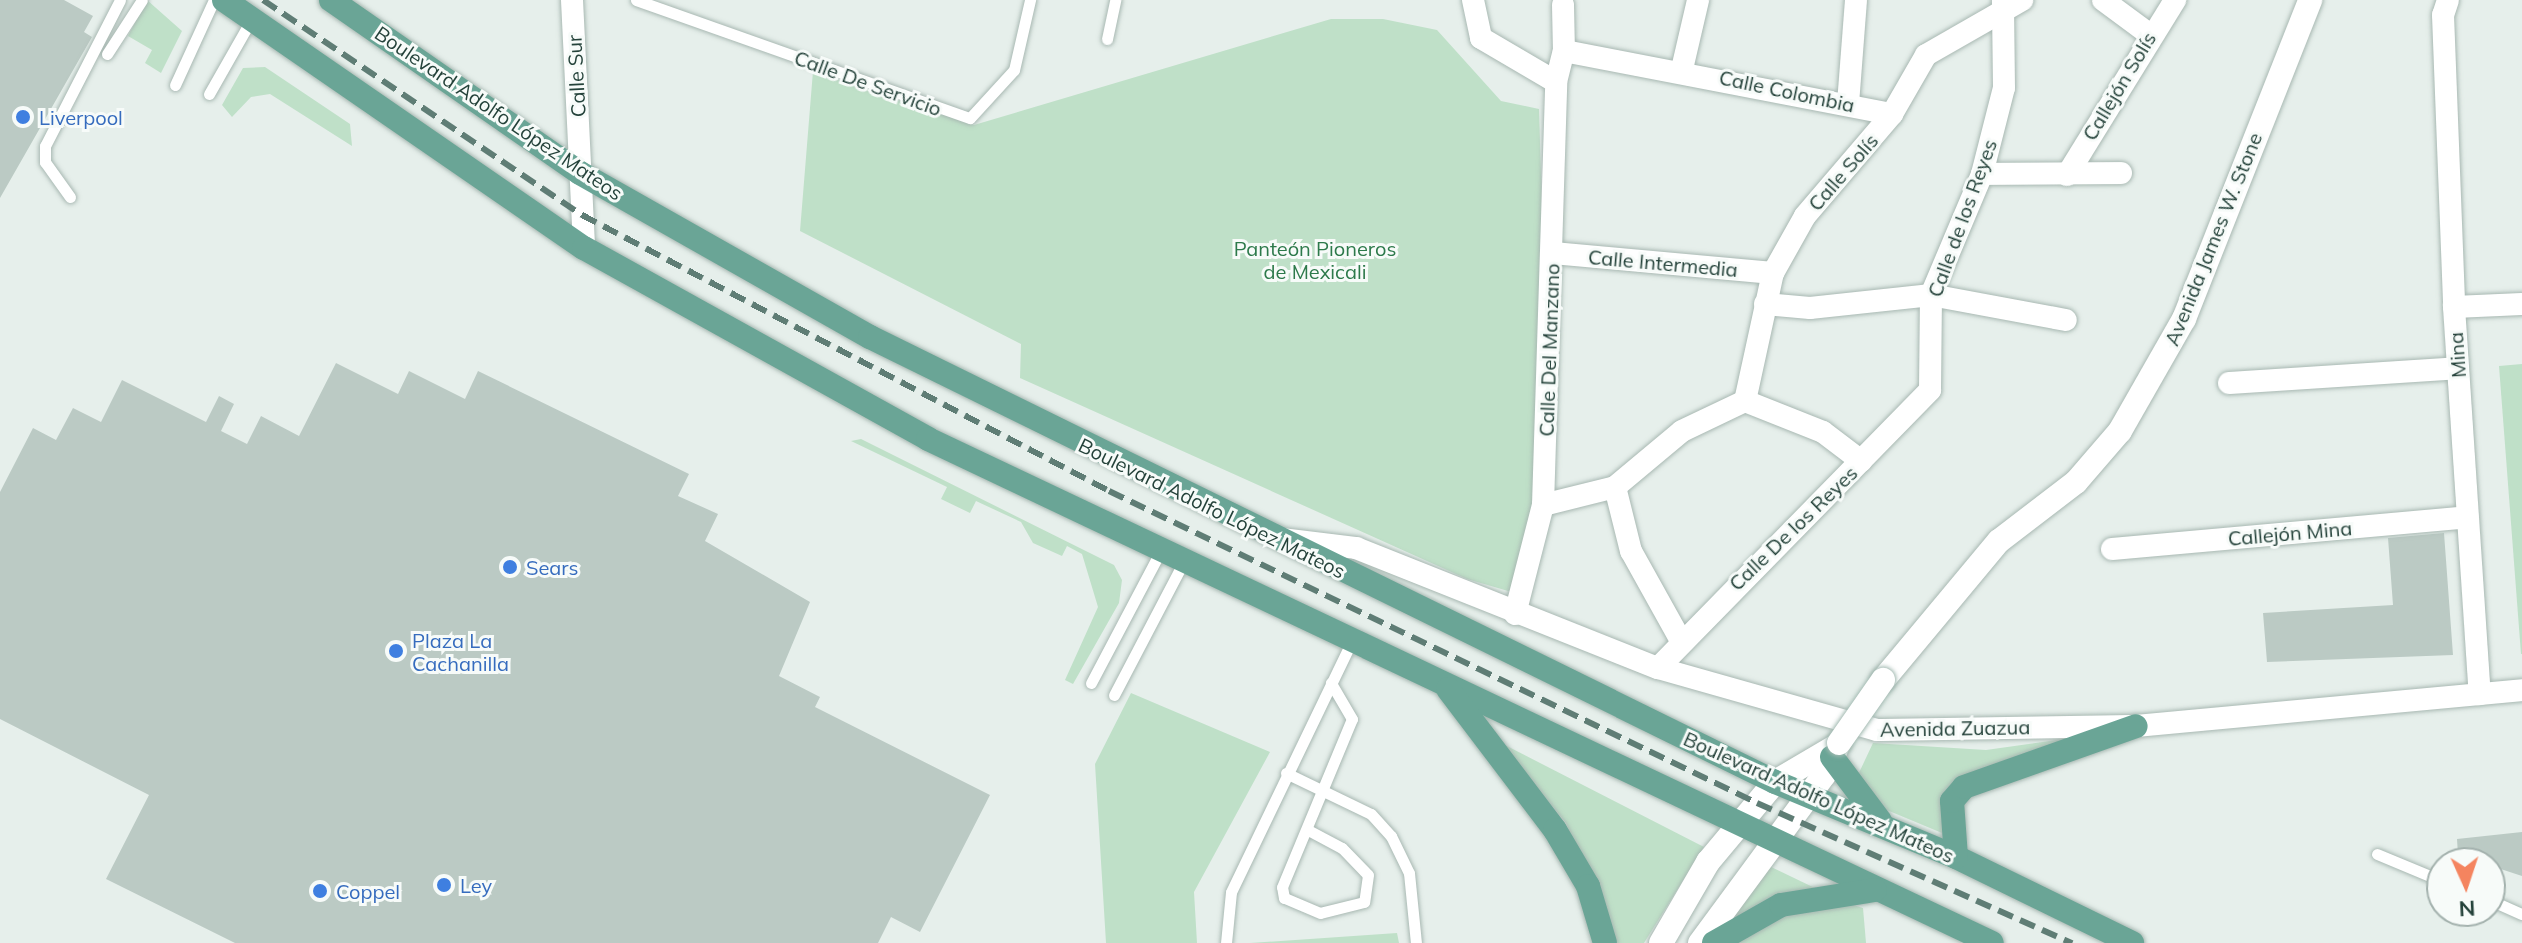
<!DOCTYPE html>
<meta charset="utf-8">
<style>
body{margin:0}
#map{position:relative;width:2522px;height:943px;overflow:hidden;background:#e6efeb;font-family:Mulish,sans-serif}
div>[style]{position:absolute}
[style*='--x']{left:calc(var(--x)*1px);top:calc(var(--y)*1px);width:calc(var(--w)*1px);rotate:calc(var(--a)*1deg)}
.green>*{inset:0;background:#bfe0c8}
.building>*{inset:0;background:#bbcac4}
.roads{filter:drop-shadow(0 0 2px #a8b8b2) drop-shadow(0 0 2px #a8b8b2)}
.lane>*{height:11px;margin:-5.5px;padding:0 5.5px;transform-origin:5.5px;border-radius:5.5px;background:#fff}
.street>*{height:22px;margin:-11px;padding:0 11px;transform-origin:11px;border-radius:11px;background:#fff}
.secondary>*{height:24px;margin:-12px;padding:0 12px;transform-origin:12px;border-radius:12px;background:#fff}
.primary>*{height:24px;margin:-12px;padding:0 12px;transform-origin:12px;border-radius:12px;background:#6aa596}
.rail>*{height:6px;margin-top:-3px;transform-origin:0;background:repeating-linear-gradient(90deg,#5f7d75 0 16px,transparent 0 24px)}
.bridges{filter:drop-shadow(0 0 2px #a4bbb3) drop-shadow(0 0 2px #a4bbb3)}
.secondary-bridge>*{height:24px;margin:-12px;padding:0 12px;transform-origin:12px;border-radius:12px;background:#fff}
.dots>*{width:22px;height:22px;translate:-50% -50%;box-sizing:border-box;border:4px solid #f7fbf9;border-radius:50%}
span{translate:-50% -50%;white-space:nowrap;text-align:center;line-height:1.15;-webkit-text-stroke:6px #f7fbf9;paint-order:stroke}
.street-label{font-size:20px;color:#24423a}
.shop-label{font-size:20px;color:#366cbe}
.left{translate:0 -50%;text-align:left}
.park-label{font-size:20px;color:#2d7a4b}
.north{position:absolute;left:2426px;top:847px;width:80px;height:80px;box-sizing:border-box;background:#f7fbf9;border:2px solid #a3b1ad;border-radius:50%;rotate:177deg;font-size:22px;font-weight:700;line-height:32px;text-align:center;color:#24423a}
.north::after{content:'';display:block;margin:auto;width:28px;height:36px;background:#f4845f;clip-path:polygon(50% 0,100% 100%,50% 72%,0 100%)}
</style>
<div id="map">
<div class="green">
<i style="clip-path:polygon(147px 0,182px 31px,161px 73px,145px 63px,152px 50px,128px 36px)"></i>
<i style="clip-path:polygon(1331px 19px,1383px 19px,1437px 30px,1501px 101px,1539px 109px,1545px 307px,1537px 502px,1515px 593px,1467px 579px,1020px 378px,1021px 344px,800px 231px,813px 71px,974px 125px)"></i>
<i style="clip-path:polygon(265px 67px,350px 124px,352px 146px,270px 94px,251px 97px,232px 117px,222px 105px,243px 68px)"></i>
<i style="clip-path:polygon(2522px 364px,2522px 654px,2521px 654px,2499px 366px)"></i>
<i style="clip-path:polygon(861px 439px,1114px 565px,1122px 580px,1119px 603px,1073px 684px,1065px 680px,1098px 607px,1082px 554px,1067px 546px,1062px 556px,1033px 543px,1021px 522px,976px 501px,970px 513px,941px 499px,947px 487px,851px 441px)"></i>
<i style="clip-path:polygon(1131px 693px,1270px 752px,1194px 892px,1197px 943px,1106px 943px,1095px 764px)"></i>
<i style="clip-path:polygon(2079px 737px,1957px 778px,1943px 803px,1942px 833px,1882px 808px,1857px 777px,1873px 743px,1986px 750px)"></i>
<i style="clip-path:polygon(1501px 743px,1704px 847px,1644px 943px,1616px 943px,1566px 823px)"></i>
<i style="clip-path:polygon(1765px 864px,1819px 890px,1757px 905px,1710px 936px)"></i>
<i style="clip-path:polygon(1847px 903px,1863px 908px,1866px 943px,1727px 943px,1777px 915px)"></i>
<i style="clip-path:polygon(1397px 933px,1399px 943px,1250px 943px)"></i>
</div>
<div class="building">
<i style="clip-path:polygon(0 0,64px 0,93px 16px,84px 32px,92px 37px,0 198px)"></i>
<i style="clip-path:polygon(336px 363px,398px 394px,409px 371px,465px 399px,478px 371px,689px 474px,678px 496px,718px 514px,705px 541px,810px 602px,779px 676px,820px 697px,815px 707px,990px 795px,920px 932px,891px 917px,878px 943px,235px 943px,106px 879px,149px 795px,0 719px,0 492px,33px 428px,56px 440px,73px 408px,101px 422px,122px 380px,206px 422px,219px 396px,234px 404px,221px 431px,247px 444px,261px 416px,299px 436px)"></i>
<i style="clip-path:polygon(2444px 533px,2453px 655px,2267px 662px,2263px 613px,2393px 605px,2388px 538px)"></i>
<i style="clip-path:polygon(2522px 832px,2522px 876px,2458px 855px,2457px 839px)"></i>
</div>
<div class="roads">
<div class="lane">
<i style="--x:636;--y:0;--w:354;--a:19.5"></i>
<i style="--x:970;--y:118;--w:65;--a:-47.5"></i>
<i style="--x:1014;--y:70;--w:72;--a:-77.1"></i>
<i style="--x:1107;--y:39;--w:40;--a:-78"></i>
<i style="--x:107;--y:54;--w:64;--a:-57.1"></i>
<i style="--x:175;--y:85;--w:94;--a:-65.4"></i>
<i style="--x:209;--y:94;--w:85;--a:-60.4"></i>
<i style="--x:70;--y:197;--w:43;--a:-125.5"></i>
<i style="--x:45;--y:162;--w:16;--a:-90"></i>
<i style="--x:45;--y:146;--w:164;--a:-62.8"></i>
<i style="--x:1091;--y:683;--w:148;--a:-62.2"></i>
<i style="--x:1114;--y:695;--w:149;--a:-62.4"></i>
<i style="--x:1286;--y:773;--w:94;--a:25.8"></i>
<i style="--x:1371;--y:814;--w:30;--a:48"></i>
<i style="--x:1391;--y:836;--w:41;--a:64.1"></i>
<i style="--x:1409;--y:873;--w:70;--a:84.3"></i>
<i style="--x:1308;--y:830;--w:38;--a:28"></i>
<i style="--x:1342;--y:848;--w:37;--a:46"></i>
<i style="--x:1368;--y:875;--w:27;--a:98"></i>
<i style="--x:1364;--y:902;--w:45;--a:166"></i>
<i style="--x:1320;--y:913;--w:39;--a:-157"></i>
<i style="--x:1284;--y:898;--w:11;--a:-100"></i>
<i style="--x:1282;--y:887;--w:182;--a:-67.4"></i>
<i style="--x:1352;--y:719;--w:42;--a:-120.3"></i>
<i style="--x:2377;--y:854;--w:70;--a:22.6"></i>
<i style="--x:2490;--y:900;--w:35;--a:24"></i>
<i style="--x:1226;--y:943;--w:51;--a:-84.4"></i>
<i style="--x:1231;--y:892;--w:276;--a:-64.3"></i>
</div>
<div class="street">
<i style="--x:572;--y:0;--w:248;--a:87.2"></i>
<i style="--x:1473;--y:0;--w:39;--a:78"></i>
<i style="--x:1481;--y:38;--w:87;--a:30.4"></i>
<i style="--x:2103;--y:0;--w:57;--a:36.5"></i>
<i style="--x:2448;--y:0;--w:16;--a:108"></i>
<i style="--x:2443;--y:15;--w:292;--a:87.8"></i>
<i style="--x:2454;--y:307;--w:388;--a:86.2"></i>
<i style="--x:1563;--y:5;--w:46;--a:88.8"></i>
<i style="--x:1564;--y:51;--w:334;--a:10.9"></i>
<i style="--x:1682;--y:69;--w:71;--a:-76.9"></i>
<i style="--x:1848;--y:104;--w:104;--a:-85.6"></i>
<i style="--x:1982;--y:174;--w:139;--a:-0.4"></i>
<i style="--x:2067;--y:175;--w:206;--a:-58.3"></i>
<i style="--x:1553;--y:253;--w:221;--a:5.2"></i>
<i style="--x:1765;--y:304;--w:45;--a:5.1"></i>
<i style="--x:1810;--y:308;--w:122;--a:-6.1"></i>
<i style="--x:1931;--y:295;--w:137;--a:10.5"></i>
<i style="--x:2454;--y:307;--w:68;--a:-2.5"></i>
<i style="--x:2229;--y:383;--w:229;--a:-3.7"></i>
<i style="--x:1745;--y:401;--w:131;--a:-77.7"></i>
<i style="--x:1773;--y:273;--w:65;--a:-60.7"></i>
<i style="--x:1805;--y:216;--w:134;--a:-49.5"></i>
<i style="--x:1892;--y:114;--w:68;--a:-60"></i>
<i style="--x:1926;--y:55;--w:111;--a:-29.8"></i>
<i style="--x:1615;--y:487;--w:66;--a:76"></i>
<i style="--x:1631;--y:551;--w:101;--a:60.9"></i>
<i style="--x:1543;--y:505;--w:74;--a:-14"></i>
<i style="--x:1615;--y:487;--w:87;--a:-39.9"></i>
<i style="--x:1682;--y:431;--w:70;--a:-25.5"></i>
<i style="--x:1745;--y:401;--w:84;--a:21.7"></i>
<i style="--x:1823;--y:432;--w:48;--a:37.3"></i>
<i style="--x:1282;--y:539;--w:75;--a:6.9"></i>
<i style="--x:1356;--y:548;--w:325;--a:21.7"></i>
<i style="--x:1658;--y:668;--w:228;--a:15.8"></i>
<i style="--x:1877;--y:730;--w:259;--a:-0.9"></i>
<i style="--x:2136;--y:726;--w:388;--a:-5.3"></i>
<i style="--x:2112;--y:549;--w:357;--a:-5.1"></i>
<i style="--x:1515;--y:614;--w:113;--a:-75.6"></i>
<i style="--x:1543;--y:505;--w:423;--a:-88.2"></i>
<i style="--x:1556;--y:82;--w:32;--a:-76"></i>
<i style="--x:1658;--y:668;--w:389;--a:-45.6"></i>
<i style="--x:1930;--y:390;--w:95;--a:-89.4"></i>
<i style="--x:1931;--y:295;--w:131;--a:-67.1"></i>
<i style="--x:1982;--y:174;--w:89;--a:-75.7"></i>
<i style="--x:2004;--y:88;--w:88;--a:-90.7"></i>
</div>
<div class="secondary">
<i style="--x:1883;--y:680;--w:181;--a:-50.2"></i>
<i style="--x:1999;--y:541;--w:97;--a:-37.5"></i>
<i style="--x:2076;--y:482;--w:67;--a:-49.2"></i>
<i style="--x:2120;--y:431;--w:129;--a:-60.3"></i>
<i style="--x:2184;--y:319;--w:343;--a:-68.4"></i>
<i style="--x:1661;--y:943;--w:94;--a:-59.9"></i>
<i style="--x:1708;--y:862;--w:104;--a:-50.1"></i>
<i style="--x:1775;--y:782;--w:71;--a:-30.5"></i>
<i style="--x:1700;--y:943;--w:209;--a:-53.6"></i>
<i style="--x:1824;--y:775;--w:35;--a:-65"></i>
</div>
<div class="primary">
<i style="--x:224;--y:0;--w:437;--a:34.6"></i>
<i style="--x:584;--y:248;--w:393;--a:29"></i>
<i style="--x:928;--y:439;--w:1177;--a:25.35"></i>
<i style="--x:331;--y:0;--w:303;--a:34.8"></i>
<i style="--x:580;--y:173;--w:333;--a:29.5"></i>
<i style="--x:870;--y:337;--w:1008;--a:26.18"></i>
<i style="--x:1775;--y:782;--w:196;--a:22.5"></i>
<i style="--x:1956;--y:857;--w:196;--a:26"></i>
<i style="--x:1448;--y:689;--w:177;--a:52.8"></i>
<i style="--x:1555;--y:830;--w:65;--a:59.5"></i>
<i style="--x:1588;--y:886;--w:59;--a:73.4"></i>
<i style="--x:1832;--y:757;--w:80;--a:53.1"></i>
<i style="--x:1956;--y:857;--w:56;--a:-94.1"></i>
<i style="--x:1952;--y:801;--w:18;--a:-49"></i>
<i style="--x:1964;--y:787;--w:182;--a:-19.5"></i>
<i style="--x:1714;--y:943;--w:77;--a:-29.6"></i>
<i style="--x:1781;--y:905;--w:95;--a:-9.1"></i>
</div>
</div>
<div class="rail">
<i style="--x:263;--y:0;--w:385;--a:34"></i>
<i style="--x:582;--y:215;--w:595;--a:27.64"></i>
<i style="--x:1109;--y:491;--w:719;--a:25.71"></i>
<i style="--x:1757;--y:803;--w:345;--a:24"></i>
</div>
<div class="bridges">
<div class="secondary-bridge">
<i style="--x:1839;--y:743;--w:77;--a:-55.1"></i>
</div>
</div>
<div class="dots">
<i style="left:23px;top:117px;background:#3f7fe0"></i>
<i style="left:510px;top:567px;background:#3f7fe0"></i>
<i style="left:396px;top:651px;background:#3f7fe0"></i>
<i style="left:444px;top:885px;background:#3f7fe0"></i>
<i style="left:320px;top:891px;background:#3f7fe0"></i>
</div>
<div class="street-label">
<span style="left:576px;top:76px;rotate:-93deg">Calle Sur</span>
<span style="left:868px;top:83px;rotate:20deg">Calle De Servicio</span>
<span style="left:2119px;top:86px;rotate:-59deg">Callejón Solís</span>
<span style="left:1787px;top:91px;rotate:12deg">Calle Colombia</span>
<span style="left:499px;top:113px;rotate:34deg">Boulevard Adolfo López Mateos</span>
<span style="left:1843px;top:172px;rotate:-49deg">Calle Solís</span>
<span style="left:1962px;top:218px;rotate:-70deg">Calle de los Reyes</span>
<span style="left:2213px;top:239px;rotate:-68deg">Avenida James W. Stone</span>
<span style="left:1663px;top:263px;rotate:5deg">Calle Intermedia</span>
<span style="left:1549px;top:350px;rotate:-88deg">Calle Del Manzano</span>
<span style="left:2457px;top:355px;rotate:-94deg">Mina</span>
<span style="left:1212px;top:508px;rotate:26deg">Boulevard Adolfo López Mateos</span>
<span style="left:1793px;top:528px;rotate:-44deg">Calle De los Reyes</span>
<span style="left:2290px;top:533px;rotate:-5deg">Callejón Mina</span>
<span style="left:1955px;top:728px;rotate:-1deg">Avenida Zuazua</span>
<span style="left:1819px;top:797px;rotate:24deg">Boulevard Adolfo López Mateos</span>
</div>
<div class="shop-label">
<span class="left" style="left:39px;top:117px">Liverpool</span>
<span class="left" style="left:526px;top:567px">Sears</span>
<span class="left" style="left:412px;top:652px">Plaza La<br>Cachanilla</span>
<span class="left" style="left:460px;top:885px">Ley</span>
<span class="left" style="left:336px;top:891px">Coppel</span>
</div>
<div class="park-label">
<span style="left:1315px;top:260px">Panteón Pioneros<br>de Mexicali</span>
</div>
<div class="north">N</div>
</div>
